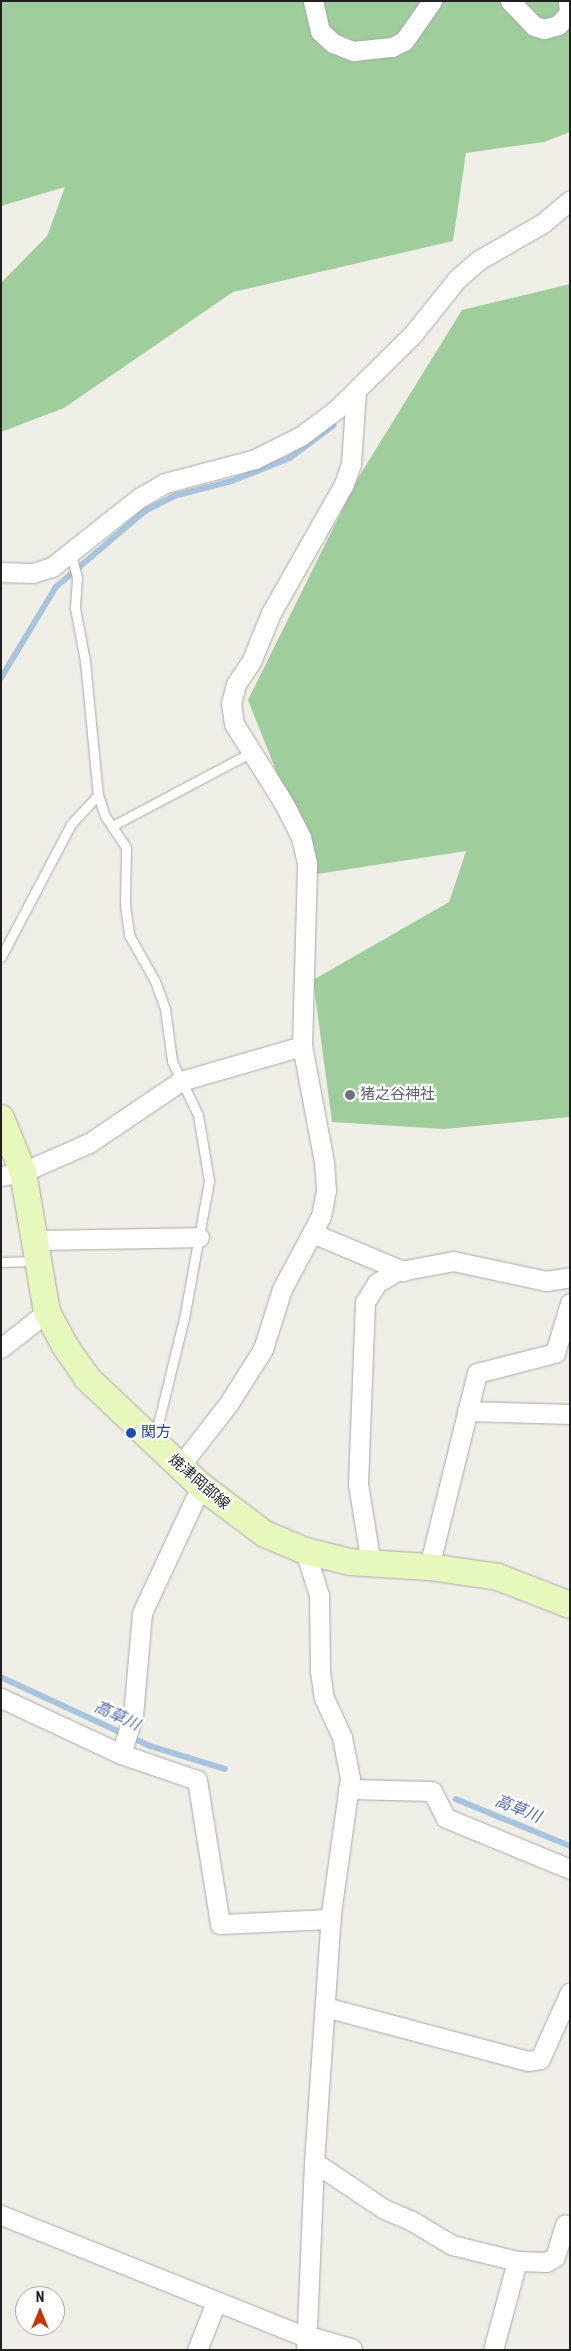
<!DOCTYPE html>
<meta charset="utf-8">
<style>
body{margin:0}
#map{position:relative;width:571px;height:2351px;overflow:hidden;background:#f0efe7;font-family:"Roboto Condensed","Noto Sans JP",sans-serif}
div>[style]{position:absolute}
[style*='--x']{left:calc(var(--x)*1px);top:calc(var(--y)*1px);width:calc(var(--w)*1px);rotate:calc(var(--a)*1deg)}
.forest>*{inset:0;background:#9fce9c}
.stream>*{height:5.5px;margin:-2.75px;padding:0 2.75px;transform-origin:2.75px;border-radius:2.75px;background:#a8c4dd}
.roads{filter:drop-shadow(0 0 1px #a7a7a7) drop-shadow(0 0 1px #a7a7a7)}
.service>*{height:9px;margin:-4.5px;padding:0 4.5px;transform-origin:4.5px;border-radius:4.5px;background:#fff}
.minor>*{height:19px;margin:-9.5px;padding:0 9.5px;transform-origin:9.5px;border-radius:9.5px;background:#fff}
.tertiary>*{height:22px;margin:-11px;padding:0 11px;transform-origin:11px;border-radius:11px;background:#fff}
.secondary>*{height:26px;margin:-13px;padding:0 13px;transform-origin:13px;border-radius:13px;background:#e7f8bd}
.dots>*{width:14px;height:14px;translate:-50% -50%;box-sizing:border-box;border:2px solid #fff;border-radius:50%}
span{translate:-50% -50%;white-space:nowrap;text-align:center;line-height:1.15;-webkit-text-stroke:4.5px #fff;paint-order:stroke}
.worship-label{font-size:15px;color:#5b616d}
.left{translate:0 -50%;text-align:left}
.transit-label{font-size:15px;color:#164399}
.street-label{font-size:15px;color:#202020}
.water-label{font-size:16px;color:#4e67ae;font-style:italic}
.frame{position:absolute;inset:0;border:2px solid #202020;pointer-events:none}
.north{position:absolute;left:15px;top:2286px;width:50px;height:50px;box-sizing:border-box;background:#fff;border:1px solid #a6a6a6;border-radius:50%;rotate:0deg;font-size:14px;font-weight:700;line-height:20px;text-align:center;color:#202020}
.north::after{content:'';display:block;margin:auto;width:18px;height:22px;background:#cb3305;clip-path:polygon(50% 0,100% 100%,50% 72%,0 100%)}
</style>
<div id="map">
<div class="forest">
<i style="clip-path:polygon(1px 1px,570px 1px,570px 132px,544px 142px,466px 153px,453px 241px,233px 292px,64px 408px,1px 432px,1px 283px,47px 236px,65px 187px,1px 206px)"></i>
<i style="clip-path:polygon(570px 284px,570px 1117px,444px 1129px,332px 1122px,313px 980px,449px 902px,466px 851px,317px 874px,248px 700px,358px 478px,462px 310px)"></i>
</div>
<div class="stream">
<i style="--x:1;--y:678;--w:106;--a:-58.9"></i>
<i style="--x:56;--y:587;--w:117;--a:-40.5"></i>
<i style="--x:145;--y:511;--w:33;--a:-27"></i>
<i style="--x:174;--y:496;--w:60;--a:-14.5"></i>
<i style="--x:232;--y:481;--w:62;--a:-21.6"></i>
<i style="--x:290;--y:458;--w:54;--a:-36.7"></i>
<i style="--x:1;--y:1677;--w:164;--a:24.8"></i>
<i style="--x:150;--y:1746;--w:78;--a:17"></i>
<i style="--x:456;--y:1799;--w:123;--a:22.4"></i>
</div>
<div class="roads">
<div class="service">
<i style="--x:71;--y:555;--w:24;--a:75"></i>
<i style="--x:77;--y:578;--w:30;--a:94"></i>
<i style="--x:75;--y:608;--w:54;--a:79.3"></i>
<i style="--x:85;--y:661;--w:135;--a:84.5"></i>
<i style="--x:98;--y:795;--w:22;--a:72"></i>
<i style="--x:105;--y:816;--w:37;--a:56"></i>
<i style="--x:126;--y:847;--w:58;--a:91"></i>
<i style="--x:125;--y:905;--w:30;--a:82"></i>
<i style="--x:129;--y:935;--w:53;--a:60.5"></i>
<i style="--x:155;--y:981;--w:30;--a:70"></i>
<i style="--x:165;--y:1009;--w:52;--a:82.3"></i>
<i style="--x:172;--y:1061;--w:60;--a:64.3"></i>
<i style="--x:198;--y:1115;--w:67;--a:80.5"></i>
<i style="--x:209;--y:1181;--w:139;--a:100.3"></i>
<i style="--x:184;--y:1318;--w:122;--a:103.8"></i>
<i style="--x:114;--y:825;--w:156;--a:-27.9"></i>
<i style="--x:1;--y:957;--w:150;--a:-62.2"></i>
<i style="--x:71;--y:824;--w:40;--a:-47"></i>
<i style="--x:1;--y:1262;--w:35;--a:-2"></i>
</div>
<div class="minor">
<i style="--x:313;--y:1;--w:31;--a:77"></i>
<i style="--x:320;--y:31;--w:18;--a:43"></i>
<i style="--x:333;--y:43;--w:22;--a:22"></i>
<i style="--x:353;--y:51;--w:39;--a:-6"></i>
<i style="--x:392;--y:47;--w:13;--a:-27"></i>
<i style="--x:404;--y:41;--w:49;--a:-55"></i>
<i style="--x:510;--y:1;--w:35;--a:46"></i>
<i style="--x:534;--y:26;--w:10;--a:17"></i>
<i style="--x:544;--y:29;--w:15;--a:-16"></i>
<i style="--x:558;--y:25;--w:16;--a:-47"></i>
<i style="--x:569;--y:13;--w:12;--a:-95"></i>
<i style="--x:1;--y:572;--w:32;--a:2"></i>
<i style="--x:33;--y:573;--w:20;--a:-18"></i>
<i style="--x:52;--y:567;--w:111;--a:-38.4"></i>
<i style="--x:139;--y:498;--w:30;--a:-30"></i>
<i style="--x:165;--y:483;--w:93;--a:-14.9"></i>
<i style="--x:255;--y:459;--w:51;--a:-26.6"></i>
<i style="--x:301;--y:436;--w:45;--a:-36.9"></i>
<i style="--x:337;--y:409;--w:107;--a:-44.6"></i>
<i style="--x:413;--y:334;--w:70;--a:-51.3"></i>
<i style="--x:457;--y:279;--w:29;--a:-41"></i>
<i style="--x:479;--y:260;--w:74;--a:-30"></i>
<i style="--x:543;--y:223;--w:35;--a:-40"></i>
<i style="--x:1;--y:1176;--w:22;--a:-10"></i>
<i style="--x:23;--y:1172;--w:72;--a:-23.7"></i>
<i style="--x:89;--y:1143;--w:111;--a:-34"></i>
<i style="--x:181;--y:1081;--w:126;--a:-16.1"></i>
<i style="--x:312;--y:1233;--w:99;--a:22.7"></i>
<i style="--x:35;--y:1240;--w:164;--a:-1"></i>
<i style="--x:1;--y:1348;--w:58;--a:-38"></i>
<i style="--x:467;--y:1411;--w:103;--a:1.7"></i>
<i style="--x:180;--y:1466;--w:80;--a:-52.1"></i>
<i style="--x:229;--y:1403;--w:64;--a:-57.8"></i>
<i style="--x:263;--y:1349;--w:63;--a:-72.4"></i>
<i style="--x:282;--y:1289;--w:83;--a:-61.9"></i>
<i style="--x:321;--y:1216;--w:26;--a:-79"></i>
<i style="--x:326;--y:1190;--w:28;--a:-94"></i>
<i style="--x:324;--y:1162;--w:118;--a:-100.7"></i>
<i style="--x:302;--y:1046;--w:183;--a:-88.4"></i>
<i style="--x:307;--y:863;--w:27;--a:-103"></i>
<i style="--x:301;--y:837;--w:39;--a:-117"></i>
<i style="--x:283;--y:802;--w:92;--a:-122.1"></i>
<i style="--x:234;--y:724;--w:21;--a:-98"></i>
<i style="--x:231;--y:703;--w:20;--a:-75"></i>
<i style="--x:236;--y:684;--w:27;--a:-56"></i>
<i style="--x:251;--y:662;--w:53;--a:-67.8"></i>
<i style="--x:271;--y:613;--w:148;--a:-60.5"></i>
<i style="--x:344;--y:484;--w:21;--a:-71"></i>
<i style="--x:351;--y:464;--w:73;--a:-86.1"></i>
<i style="--x:305;--y:1551;--w:46;--a:72.3"></i>
<i style="--x:319;--y:1595;--w:76;--a:89.2"></i>
<i style="--x:320;--y:1671;--w:27;--a:82"></i>
<i style="--x:324;--y:1698;--w:43;--a:65.2"></i>
<i style="--x:342;--y:1737;--w:42;--a:79"></i>
<i style="--x:350;--y:1778;--w:136;--a:98"></i>
<i style="--x:331;--y:1913;--w:250;--a:93.9"></i>
<i style="--x:314;--y:2162;--w:188;--a:92.4"></i>
<i style="--x:371;--y:1564;--w:81;--a:-99.2"></i>
<i style="--x:358;--y:1484;--w:182;--a:-87.8"></i>
<i style="--x:365;--y:1302;--w:22;--a:-58"></i>
<i style="--x:377;--y:1283;--w:21;--a:-31"></i>
<i style="--x:395;--y:1272;--w:59;--a:-10.7"></i>
<i style="--x:453;--y:1261;--w:95;--a:12.1"></i>
<i style="--x:546;--y:1281;--w:24;--a:-9"></i>
<i style="--x:429;--y:1567;--w:200;--a:-76.1"></i>
<i style="--x:477;--y:1373;--w:81;--a:-14.4"></i>
<i style="--x:555;--y:1353;--w:52;--a:-73.3"></i>
<i style="--x:1;--y:1698;--w:132;--a:25"></i>
<i style="--x:121;--y:1754;--w:80;--a:18.9"></i>
<i style="--x:197;--y:1780;--w:146;--a:80.9"></i>
<i style="--x:220;--y:1924;--w:111;--a:-2.6"></i>
<i style="--x:123;--y:1748;--w:34;--a:-73"></i>
<i style="--x:133;--y:1716;--w:103;--a:-85"></i>
<i style="--x:142;--y:1613;--w:140;--a:-65.1"></i>
<i style="--x:348;--y:1789;--w:84;--a:1.4"></i>
<i style="--x:432;--y:1791;--w:30;--a:63"></i>
<i style="--x:446;--y:1818;--w:134;--a:22.4"></i>
<i style="--x:325;--y:2007;--w:210;--a:14.9"></i>
<i style="--x:528;--y:2061;--w:12;--a:-9"></i>
<i style="--x:540;--y:2059;--w:73;--a:-65.9"></i>
<i style="--x:314;--y:2162;--w:84;--a:33.9"></i>
<i style="--x:384;--y:2209;--w:30;--a:23"></i>
<i style="--x:412;--y:2221;--w:47;--a:31"></i>
<i style="--x:452;--y:2245;--w:67;--a:13.8"></i>
<i style="--x:517;--y:2261;--w:29;--a:2"></i>
<i style="--x:546;--y:2262;--w:10;--a:-29"></i>
<i style="--x:555;--y:2257;--w:34;--a:-73"></i>
<i style="--x:1;--y:2215;--w:328;--a:21.8"></i>
<i style="--x:197;--y:2350;--w:52;--a:-68.4"></i>
<i style="--x:493;--y:2350;--w:92;--a:-74.9"></i>
</div>
<div class="tertiary">
<i style="--x:306;--y:2337;--w:47;--a:16.1"></i>
</div>
<div class="secondary">
<i style="--x:1;--y:1118;--w:58;--a:67.8"></i>
<i style="--x:23;--y:1172;--w:142;--a:80.3"></i>
<i style="--x:47;--y:1312;--w:38;--a:62"></i>
<i style="--x:65;--y:1346;--w:39;--a:55"></i>
<i style="--x:87;--y:1378;--w:157;--a:43.5"></i>
<i style="--x:201;--y:1486;--w:80;--a:36.9"></i>
<i style="--x:265;--y:1534;--w:43;--a:23"></i>
<i style="--x:305;--y:1551;--w:46;--a:13.7"></i>
<i style="--x:350;--y:1562;--w:79;--a:3.6"></i>
<i style="--x:429;--y:1567;--w:70;--a:8.2"></i>
<i style="--x:498;--y:1577;--w:77;--a:21.3"></i>
</div>
</div>
<div class="dots">
<i style="left:350px;top:1095px;background:#6b7280"></i>
<i style="left:131px;top:1433px;background:#1a4fb4"></i>
</div>
<div class="worship-label">
<span class="left" style="left:360px;top:1095px">猪之谷神社</span>
</div>
<div class="transit-label">
<span class="left" style="left:141px;top:1433px">関方</span>
</div>
<div class="street-label">
<span style="left:199px;top:1482px;rotate:41deg">焼津岡部線</span>
</div>
<div class="water-label">
<span style="left:117px;top:1716px;rotate:25deg">高草川</span>
<span style="left:518px;top:1809px;rotate:22deg">高草川</span>
</div>
<div class="frame"></div>
<div class="north">N</div>
</div>
